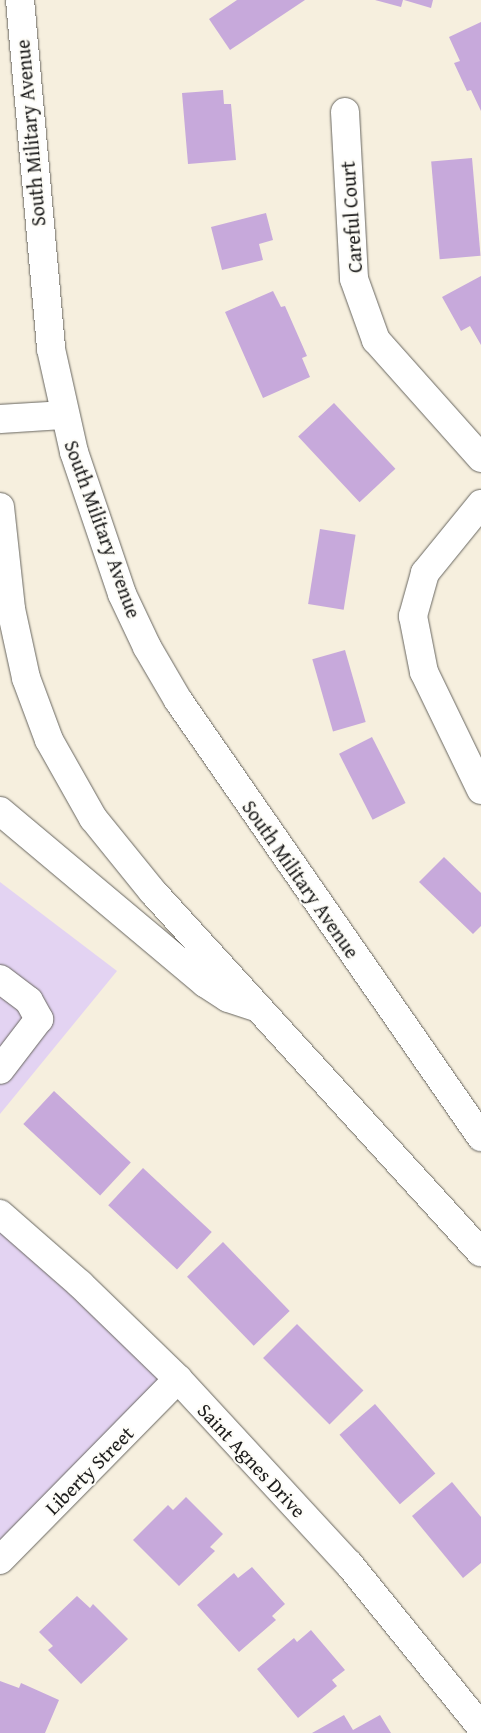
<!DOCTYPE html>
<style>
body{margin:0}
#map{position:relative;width:481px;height:1733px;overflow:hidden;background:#f6efde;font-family:"Gentium Book Plus",serif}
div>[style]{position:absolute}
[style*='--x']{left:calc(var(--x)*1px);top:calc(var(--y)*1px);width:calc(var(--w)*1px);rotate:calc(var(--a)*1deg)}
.built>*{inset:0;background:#e3d3f2}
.building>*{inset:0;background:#c7a9db;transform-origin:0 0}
.roads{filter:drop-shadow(0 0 1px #686660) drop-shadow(0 0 1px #686660)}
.minor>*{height:28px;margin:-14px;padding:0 14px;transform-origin:14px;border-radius:14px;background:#fff}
.major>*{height:28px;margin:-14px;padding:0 14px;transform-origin:14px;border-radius:14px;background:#fff}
span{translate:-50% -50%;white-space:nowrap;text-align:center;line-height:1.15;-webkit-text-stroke:4px #fdfcf7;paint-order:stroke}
.street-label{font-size:20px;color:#1c1c1c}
</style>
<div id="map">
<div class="built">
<i style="clip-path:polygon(0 882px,117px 971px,0 1114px)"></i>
<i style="clip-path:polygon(0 1214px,178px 1379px,0 1560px)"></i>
</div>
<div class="building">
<i style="clip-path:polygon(237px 0,305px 0,230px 50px,209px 19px)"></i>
<i style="clip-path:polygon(375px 0,403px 0,401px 7px)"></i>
<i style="clip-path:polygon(404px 0,433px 0,431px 8px)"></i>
<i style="clip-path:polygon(481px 22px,481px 111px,471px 90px,467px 91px,454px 63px,460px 61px,449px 37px)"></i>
<i style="clip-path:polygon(223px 90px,224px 104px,231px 104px,236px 160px,188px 164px,182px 93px)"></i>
<i style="left:472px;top:158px;width:98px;height:41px;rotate:85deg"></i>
<i style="clip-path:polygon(266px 213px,273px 240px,259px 244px,263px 260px,222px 270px,211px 227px)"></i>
<i style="clip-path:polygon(481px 276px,481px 345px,470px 326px,461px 331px,442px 297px)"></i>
<i style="clip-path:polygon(273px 291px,281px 307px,285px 306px,307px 356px,302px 358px,310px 377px,263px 398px,225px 312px)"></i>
<i style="left:334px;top:403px;width:90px;height:49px;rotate:47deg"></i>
<i style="left:320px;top:529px;width:36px;height:76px;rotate:9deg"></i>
<i style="left:345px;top:650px;width:75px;height:34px;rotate:74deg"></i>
<i style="left:372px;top:737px;width:74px;height:37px;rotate:63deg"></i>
<i style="clip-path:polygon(444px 857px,481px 893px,481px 926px,473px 934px,419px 882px)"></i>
<i style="left:54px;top:1091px;width:105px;height:45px;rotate:43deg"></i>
<i style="left:143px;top:1168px;width:94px;height:51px;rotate:43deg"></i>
<i style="left:223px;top:1242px;width:96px;height:50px;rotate:46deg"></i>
<i style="left:297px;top:1324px;width:94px;height:48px;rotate:45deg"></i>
<i style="left:375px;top:1404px;width:92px;height:47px;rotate:49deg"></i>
<i style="clip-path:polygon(452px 1482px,481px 1517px,481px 1563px,463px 1578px,412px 1516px)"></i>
<i style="clip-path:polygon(186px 1497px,223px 1534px,210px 1547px,215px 1551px,179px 1586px,133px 1540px,168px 1505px,173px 1510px)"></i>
<i style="clip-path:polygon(252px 1567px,285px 1604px,272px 1616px,276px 1620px,239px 1652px,197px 1605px,234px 1573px,238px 1578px)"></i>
<i style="clip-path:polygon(77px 1596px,90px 1608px,93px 1604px,128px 1639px,81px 1684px,48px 1650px,53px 1646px,39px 1632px)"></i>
<i style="clip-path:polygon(311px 1630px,345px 1670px,332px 1680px,337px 1686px,298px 1718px,257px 1669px,294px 1638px,297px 1642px)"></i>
<i style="clip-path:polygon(0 1681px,19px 1688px,21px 1683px,59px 1700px,45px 1733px,0 1733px)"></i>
<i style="clip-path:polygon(344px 1715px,353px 1730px,380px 1715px,391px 1733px,312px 1733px)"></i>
</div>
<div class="roads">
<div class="minor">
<i style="--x:345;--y:112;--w:167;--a:86.9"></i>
<i style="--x:354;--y:279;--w:65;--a:70.2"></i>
<i style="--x:376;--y:340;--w:158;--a:48.3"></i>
<i style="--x:0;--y:419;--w:64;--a:-3.6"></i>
<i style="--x:481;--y:504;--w:89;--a:129.1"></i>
<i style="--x:425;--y:573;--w:45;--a:105.6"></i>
<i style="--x:413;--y:616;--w:57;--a:78.9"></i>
<i style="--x:424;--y:672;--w:131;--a:64.2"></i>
<i style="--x:0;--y:979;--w:36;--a:37"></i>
<i style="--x:29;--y:1001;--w:21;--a:61"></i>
<i style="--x:39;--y:1019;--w:64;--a:127.4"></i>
<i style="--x:0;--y:1214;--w:106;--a:41.2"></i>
<i style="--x:80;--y:1284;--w:136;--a:44.1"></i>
<i style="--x:178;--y:1379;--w:252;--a:47.3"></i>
<i style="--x:349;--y:1564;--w:210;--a:51"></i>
<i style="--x:0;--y:1560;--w:254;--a:-45.5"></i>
</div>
<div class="major">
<i style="--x:20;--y:0;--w:350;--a:84.9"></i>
<i style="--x:51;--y:349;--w:106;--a:77.4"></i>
<i style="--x:74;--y:452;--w:150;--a:71.3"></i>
<i style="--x:122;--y:594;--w:59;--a:64.7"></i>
<i style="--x:147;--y:647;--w:61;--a:59.7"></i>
<i style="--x:178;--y:700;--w:532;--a:55.26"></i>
<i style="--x:0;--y:507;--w:103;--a:83.8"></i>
<i style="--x:11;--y:609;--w:71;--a:77.7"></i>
<i style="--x:26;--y:678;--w:66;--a:69.6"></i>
<i style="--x:49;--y:740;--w:90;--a:60.6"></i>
<i style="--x:93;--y:818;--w:95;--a:51"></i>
<i style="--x:153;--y:892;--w:487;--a:47.7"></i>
<i style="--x:0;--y:811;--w:268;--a:40"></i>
<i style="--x:205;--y:983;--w:27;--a:33"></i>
<i style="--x:228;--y:998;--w:28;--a:18"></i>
</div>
</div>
<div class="street-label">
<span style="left:30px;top:133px;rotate:-95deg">South Military Avenue</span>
<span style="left:351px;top:217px;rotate:-94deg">Careful Court</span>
<span style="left:103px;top:529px;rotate:70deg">South Military Avenue</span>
<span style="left:301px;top:879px;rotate:55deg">South Military Avenue</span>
<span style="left:252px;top:1460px;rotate:47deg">Saint Agnes Drive</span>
<span style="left:89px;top:1470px;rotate:-45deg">Liberty Street</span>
</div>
</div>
